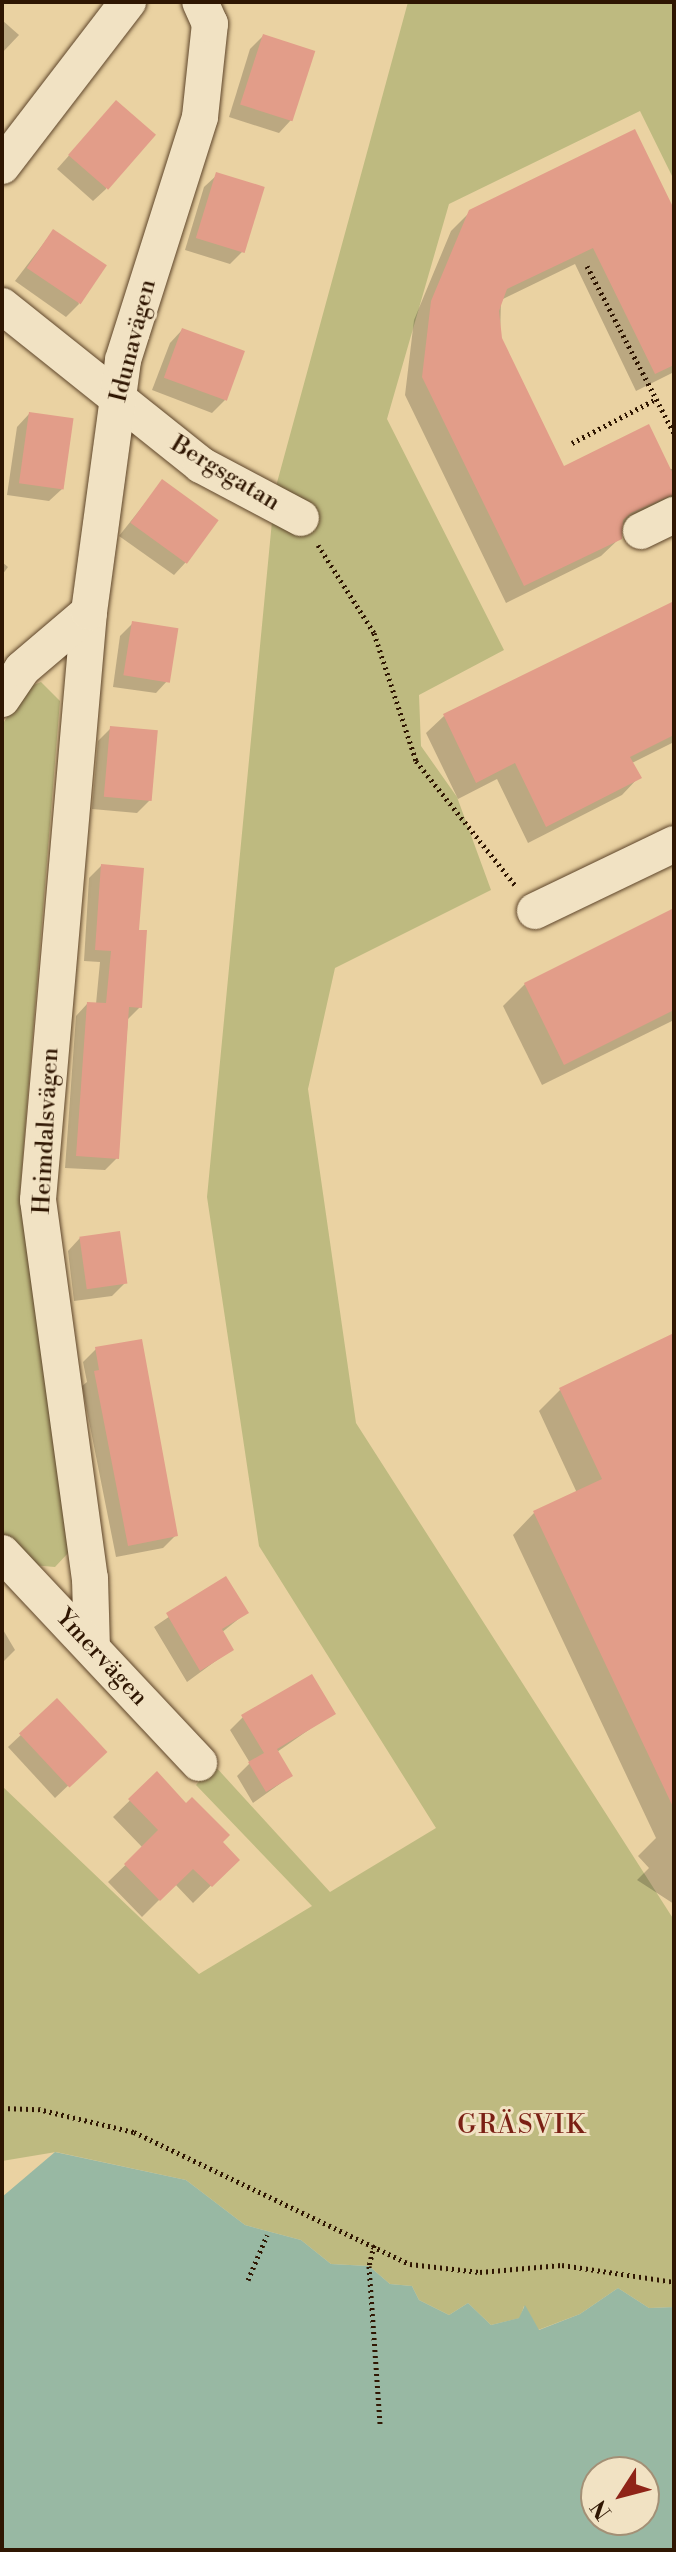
<!DOCTYPE html>
<meta charset="utf-8">
<style>
body{margin:0}
#map{position:relative;width:676px;height:2552px;overflow:hidden;background:#ead2a2;font-family:"Libre Bodoni",serif}
div>[style]{position:absolute}
[style*='--x']{left:calc(var(--x)*1px);top:calc(var(--y)*1px);width:calc(var(--w)*1px);rotate:calc(var(--a)*1deg)}
.green>*{inset:0;background:#beba80}
.water>*{inset:0;background:#98b8a3}
.shadow>*{inset:0;background:#0003}
.building>*{inset:0;background:#e29d89;transform-origin:0 0}
.path>*{height:5px;margin-top:-2.5px;transform-origin:0;background:repeating-linear-gradient(90deg,#2f1602 0 2px,transparent 0 6px)}
.roads{filter:drop-shadow(0 0 2px #5e452a) drop-shadow(0 0 2px #5e452a)}
.minor>*{height:36px;margin:-18px;padding:0 18px;transform-origin:18px;border-radius:18px;background:#f1e2c3}
span{translate:-50% -50%;white-space:nowrap;text-align:center;line-height:1.15;-webkit-text-stroke:6px #f1e2c3;paint-order:stroke}
.street-label{font-size:24px;color:#2f1602}
.neighbourhood-label{font-size:26px;color:#7a1f14;letter-spacing:2px}
.frame{position:absolute;inset:0;border:4px solid #2f1602;pointer-events:none}
.north{position:absolute;left:580px;top:2456px;width:80px;height:80px;box-sizing:border-box;background:#f1e2c3;border:2px solid #a39076;border-radius:50%;rotate:234deg;font-size:22px;font-weight:700;line-height:32px;text-align:center;color:#2f1602}
.north::after{content:'';display:block;margin:auto;width:28px;height:36px;background:#8f2418;clip-path:polygon(50% 0,100% 100%,50% 72%,0 100%)}
</style>
<div id="map">
<div class="green">
<i style="clip-path:polygon(408px 2px,674px 2px,674px 180px,640px 111px,449px 204px,387px 419px,504px 650px,419px 695px,421px 746px,457px 797px,491px 890px,335px 968px,308px 1089px,356px 1423px,674px 1920px,674px 2307px,649px 2308px,618px 2288px,580px 2314px,538px 2330px,524px 2306px,520px 2318px,491px 2325px,468px 2303px,449px 2315px,419px 2300px,412px 2286px,390px 2284px,369px 2266px,331px 2264px,301px 2240px,245px 2225px,186px 2180px,56px 2152px,2px 2161px,2px 1786px,199px 1974px,312px 1906px,196px 1785px,214px 1765px,330px 1892px,436px 1828px,259px 1546px,207px 1197px,275px 490px)"></i>
<i style="clip-path:polygon(41px 682px,60px 701px,20px 1192px,69px 1552px,55px 1567px,32px 1565px,2px 1533px,2px 725px,26px 688px)"></i>
</div>
<div class="water">
<i style="clip-path:polygon(evenodd,55px 2152px,186px 2180px,245px 2225px,301px 2240px,331px 2264px,369px 2266px,390px 2284px,412px 2286px,419px 2300px,449px 2315px,468px 2303px,491px 2325px,519px 2318px,525px 2305px,539px 2330px,580px 2314px,618px 2288px,649px 2308px,674px 2307px,674px 2550px,2px 2550px,2px 2197px,55px 2152px,596px 2472px,644px 2472px,644px 2520px,596px 2520px,596px 2472px)"></i>
</div>
<div class="shadow">
<i style="clip-path:polygon(2px 20px,19px 35px,2px 53px)"></i>
<i style="clip-path:polygon(263px 36px,291px 120px,279px 133px,229px 117px,250px 49px)"></i>
<i style="clip-path:polygon(104px 116px,106px 189px,93px 201px,57px 169px)"></i>
<i style="clip-path:polygon(217px 175px,262px 188px,243px 251px,230px 264px,185px 250px,204px 187px)"></i>
<i style="clip-path:polygon(470px 212px,674px 214px,674px 372px,636px 391px,575px 264px,501px 300px,500px 338px,563px 468px,674px 469px,674px 509px,646px 513px,621px 525px,620px 538px,601px 556px,506px 603px,405px 395px,414px 320px,451px 231px)"></i>
<i style="clip-path:polygon(53px 231px,79px 304px,66px 317px,15px 281px)"></i>
<i style="clip-path:polygon(182px 330px,243px 353px,225px 400px,212px 413px,152px 390px,170px 343px)"></i>
<i style="clip-path:polygon(29px 414px,62px 489px,49px 501px,7px 495px,17px 427px)"></i>
<i style="clip-path:polygon(162px 482px,186px 562px,174px 575px,119px 536px)"></i>
<i style="clip-path:polygon(2px 562px,8px 567px,2px 575px)"></i>
<i style="clip-path:polygon(674px 603px,674px 742px,632px 763px,639px 777px,622px 795px,528px 843px,497px 779px,458px 799px,426px 733px,444px 716px)"></i>
<i style="clip-path:polygon(133px 623px,168px 680px,156px 693px,113px 687px,120px 636px)"></i>
<i style="clip-path:polygon(111px 728px,150px 800px,137px 813px,92px 809px,98px 741px)"></i>
<i style="clip-path:polygon(101px 866px,137px 932px,140px 1007px,128px 1019px,117px 1158px,105px 1170px,65px 1168px,76px 1016px,87px 1004px,96px 1004px,100px 962px,84px 961px,89px 878px)"></i>
<i style="clip-path:polygon(674px 910px,674px 1020px,542px 1085px,503px 1006px,525px 984px)"></i>
<i style="clip-path:polygon(80px 1238px,125px 1283px,112px 1296px,74px 1301px,68px 1251px)"></i>
<i style="clip-path:polygon(674px 1335px,674px 1904px,637px 1880px,649px 1868px,638px 1856px,656px 1838px,513px 1535px,534px 1513px,577px 1493px,539px 1411px,560px 1390px)"></i>
<i style="clip-path:polygon(96px 1349px,176px 1535px,163px 1548px,116px 1557px,82px 1386px,87px 1382px,83px 1362px)"></i>
<i style="clip-path:polygon(226px 1578px,246px 1613px,221px 1633px,232px 1649px,187px 1682px,154px 1627px)"></i>
<i style="clip-path:polygon(2px 1628px,15px 1650px,2px 1663px)"></i>
<i style="clip-path:polygon(57px 1701px,91px 1764px,55px 1798px,8px 1747px)"></i>
<i style="clip-path:polygon(333px 1713px,277px 1752px,291px 1776px,253px 1803px,237px 1776px,250px 1763px,230px 1730px,243px 1717px)"></i>
<i style="clip-path:polygon(157px 1774px,237px 1860px,193px 1903px,175px 1884px,142px 1917px,108px 1882px,143px 1848px,113px 1817px)"></i>
</div>
<div class="building">
<i style="left:263px;top:34px;width:55px;height:74px;rotate:18deg"></i>
<i style="left:116px;top:100px;width:53px;height:73px;rotate:41deg"></i>
<i style="clip-path:polygon(635px 129px,674px 209px,674px 365px,655px 374px,593px 248px,507px 289px,499px 311px,502px 338px,564px 466px,649px 424px,674px 476px,674px 494px,631px 513px,623px 520px,622px 539px,524px 586px,422px 377px,431px 301px,469px 210px)"></i>
<i style="left:216px;top:172px;width:51px;height:69px;rotate:17deg"></i>
<i style="left:53px;top:229px;width:65px;height:47px;rotate:34deg"></i>
<i style="left:182px;top:328px;width:67px;height:53px;rotate:20deg"></i>
<i style="left:29px;top:412px;width:45px;height:72px;rotate:8deg"></i>
<i style="left:162px;top:479px;width:70px;height:54px;rotate:36deg"></i>
<i style="clip-path:polygon(674px 601px,674px 735px,630px 757px,642px 778px,546px 827px,515px 763px,476px 783px,443px 714px)"></i>
<i style="left:132px;top:621px;width:47px;height:55px;rotate:9deg"></i>
<i style="left:110px;top:726px;width:48px;height:71px;rotate:5deg"></i>
<i style="clip-path:polygon(101px 864px,144px 868px,139px 930px,147px 930px,142px 1008px,129px 1007px,119px 1159px,76px 1156px,87px 1002px,106px 1003px,111px 951px,95px 950px)"></i>
<i style="clip-path:polygon(674px 908px,674px 1010px,564px 1065px,524px 983px)"></i>
<i style="left:120px;top:1231px;width:53px;height:41px;rotate:82deg"></i>
<i style="clip-path:polygon(674px 1333px,674px 1809px,533px 1511px,602px 1479px,559px 1388px)"></i>
<i style="clip-path:polygon(142px 1339px,178px 1536px,128px 1546px,94px 1371px,99px 1370px,95px 1347px)"></i>
<i style="clip-path:polygon(226px 1576px,249px 1613px,222px 1629px,234px 1650px,200px 1671px,166px 1613px)"></i>
<i style="clip-path:polygon(312px 1674px,336px 1714px,277px 1749px,293px 1776px,266px 1792px,248px 1762px,264px 1753px,241px 1715px)"></i>
<i style="left:57px;top:1698px;width:74px;height:52px;rotate:47deg"></i>
<i style="clip-path:polygon(157px 1771px,186px 1803px,192px 1797px,230px 1835px,223px 1842px,240px 1860px,212px 1887px,193px 1869px,160px 1901px,124px 1864px,158px 1830px,128px 1799px)"></i>
</div>
<div class="path">
<i style="--x:587;--y:266;--w:188;--a:62.5"></i>
<i style="--x:572;--y:443;--w:95;--a:-27.6"></i>
<i style="--x:318;--y:545;--w:104;--a:57.5"></i>
<i style="--x:374;--y:633;--w:135;--a:71.8"></i>
<i style="--x:416;--y:761;--w:159;--a:51.4"></i>
<i style="--x:2;--y:2108;--w:36;--a:2"></i>
<i style="--x:38;--y:2109;--w:99;--a:13.5"></i>
<i style="--x:134;--y:2132;--w:306;--a:25.6"></i>
<i style="--x:410;--y:2264;--w:70;--a:6.5"></i>
<i style="--x:480;--y:2272;--w:82;--a:-4.9"></i>
<i style="--x:562;--y:2265;--w:113;--a:8.6"></i>
<i style="--x:374;--y:2245;--w:22;--a:103"></i>
<i style="--x:369;--y:2266;--w:158;--a:86"></i>
<i style="--x:248;--y:2280;--w:49;--a:-67.1"></i>
</div>
<div class="roads">
<div class="minor">
<i style="--x:2;--y:166;--w:207;--a:-52.5"></i>
<i style="--x:2;--y:306;--w:255;--a:38.6"></i>
<i style="--x:201;--y:465;--w:113;--a:27.9"></i>
<i style="--x:641;--y:531;--w:37;--a:-26"></i>
<i style="--x:89;--y:612;--w:590;--a:94.96"></i>
<i style="--x:38;--y:1200;--w:382;--a:82.2"></i>
<i style="--x:90;--y:1578;--w:70;--a:88.4"></i>
<i style="--x:2;--y:699;--w:36;--a:-56"></i>
<i style="--x:22;--y:669;--w:88;--a:-40.4"></i>
<i style="--x:89;--y:612;--w:254;--a:-82.3"></i>
<i style="--x:123;--y:360;--w:255;--a:-72.4"></i>
<i style="--x:200;--y:117;--w:94;--a:-83.9"></i>
<i style="--x:210;--y:24;--w:24;--a:-114"></i>
<i style="--x:535;--y:911;--w:154;--a:-25.7"></i>
<i style="--x:2;--y:1553;--w:288;--a:46.8"></i>
</div>
</div>
<div class="street-label">
<span style="left:134px;top:341px;rotate:-76deg">Idunavägen</span>
<span style="left:225px;top:474px;rotate:31deg">Bergsgatan</span>
<span style="left:47px;top:1131px;rotate:-87deg">Heimdalsvägen</span>
<span style="left:101px;top:1658px;rotate:47deg">Ymervägen</span>
</div>
<div class="neighbourhood-label">
<span style="left:522px;top:2126px">GRÄSVIK</span>
</div>
<div class="frame"></div>
<div class="north">N</div>
</div>
